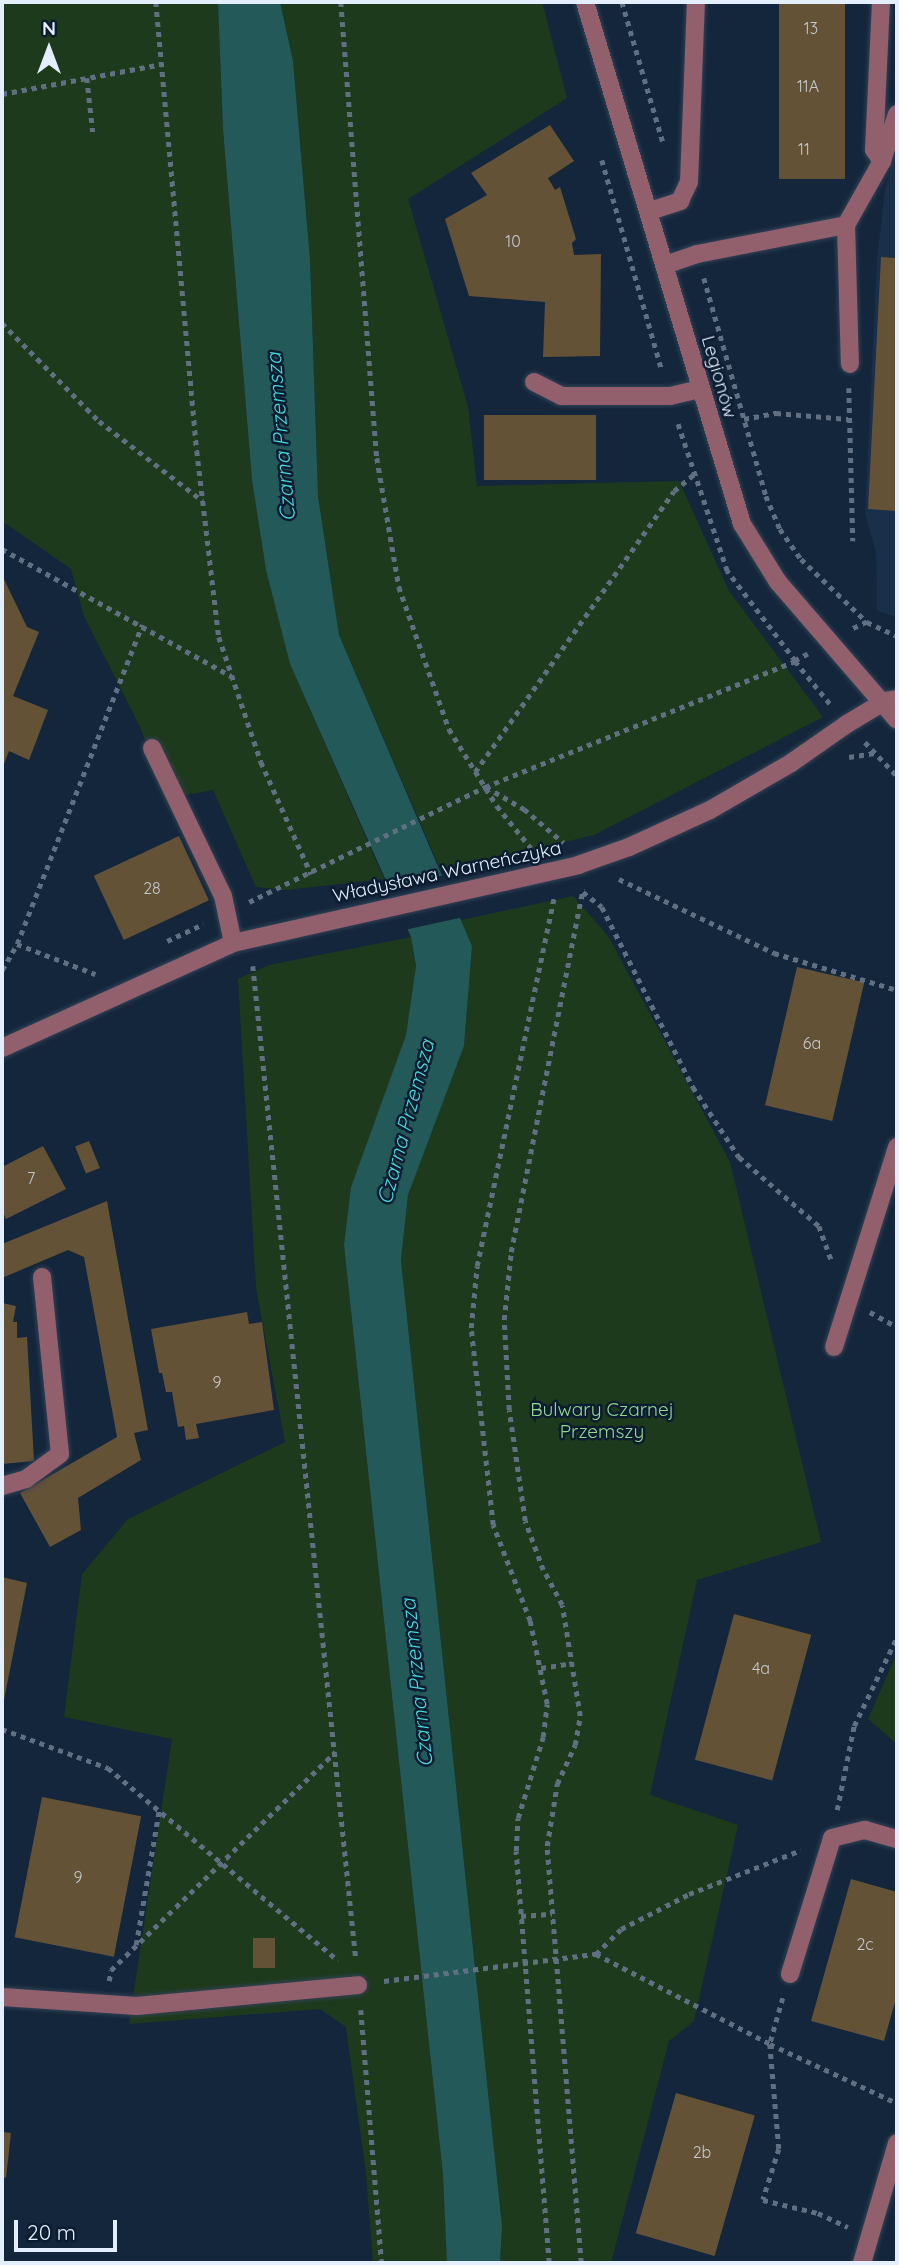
<!DOCTYPE html>
<meta charset="utf-8">
<style>
body{margin:0}
#map{position:relative;width:899px;height:2265px;overflow:hidden;background:#14263b;font-family:Quicksand,sans-serif}
div>[style]{position:absolute}
[style*='--x']{left:calc(var(--x)*1px);top:calc(var(--y)*1px);width:calc(var(--w)*1px);rotate:calc(var(--a)*1deg)}
.built>*{inset:0;background:#192f4a}
.green>*{inset:0;background:#1e3a1c}
.water>*{inset:0;background:#245959}
.pier>*{inset:0;background:#14263b}
.building>*{inset:0;background:#645237;transform-origin:0 0}
.path>*{height:4.5px;margin-top:-2.25px;transform-origin:0;background:repeating-linear-gradient(90deg,#606f82 0 5px,transparent 0 10px)}
.roads{filter:drop-shadow(0 0 2px #314256) drop-shadow(0 0 2px #314256)}
.lane>*{height:18px;margin:-9px;padding:0 9px;transform-origin:9px;border-radius:9px;background:#925f6d}
.street>*{height:18px;margin:-9px;padding:0 9px;transform-origin:9px;border-radius:9px;background:#925f6d}
span{translate:-50% -50%;white-space:nowrap;text-align:center;line-height:1.15;-webkit-text-stroke:5px #0b1c31;paint-order:stroke}
.number-label{font-size:16px;color:#c4c8cc}
.number-label span{-webkit-text-stroke-width:0}
.street-label{font-size:19px;color:#e4effe}
.park-label{font-size:19px;color:#93d78c}
.water-label{font-size:21px;color:#42dada;font-style:italic}
.frame{position:absolute;inset:0;border:4px solid #e4effe;pointer-events:none}
.north{position:absolute;left:14px;top:14px;width:70px;height:70px;-webkit-text-stroke:5px #0b1c31;paint-order:stroke;rotate:0deg;font-size:19px;font-weight:700;line-height:28px;text-align:center;color:#e4effe}
.north::after{content:'';display:block;margin:auto;width:24px;height:32px;background:#e4effe;clip-path:polygon(50% 0,100% 100%,50% 72%,0 100%)}
.scale{position:absolute;left:14px;top:2220px;width:103px;height:32px;box-sizing:border-box;border:4px solid #e4effe;border-top:0;padding-left:9px;font-size:21px;line-height:24px;white-space:nowrap;color:#e4effe;-webkit-text-stroke:5px #0b1c31;paint-order:stroke}
</style>
<div id="map">
<div class="built">
<i style="clip-path:polygon(897px 149px,897px 617px,877px 611px,876px 552px,865px 513px,877px 259px,885px 189px)"></i>
</div>
<div class="green">
<i style="clip-path:polygon(2px 2px,218px 2px,223px 129px,252px 480px,266px 570px,290px 664px,384px 879px,285px 890px,256px 887px,213px 790px,169px 798px,140px 727px,84px 616px,71px 569px,2px 521px)"></i>
<i style="clip-path:polygon(280px 2px,542px 2px,567px 98px,408px 199px,468px 407px,477px 486px,679px 481px,729px 591px,823px 717px,594px 835px,441px 871px,339px 635px,318px 496px,310px 259px,293px 61px)"></i>
<i style="clip-path:polygon(573px 896px,608px 936px,730px 1162px,821px 1542px,697px 1580px,650px 1795px,738px 1825px,694px 2021px,669px 2041px,611px 2263px,500px 2263px,502px 2226px,401px 1260px,408px 1195px,464px 1046px,472px 946px,461px 920px)"></i>
<i style="clip-path:polygon(411px 937px,416px 966px,406px 1035px,351px 1187px,344px 1245px,443px 2175px,447px 2257px,447px 2263px,373px 2263px,366px 2174px,346px 2027px,320px 2009px,129px 2024px,172px 1739px,64px 1717px,82px 1574px,128px 1519px,285px 1442px,256px 1288px,238px 979px,269px 965px)"></i>
<i style="clip-path:polygon(897px 1653px,897px 1744px,868px 1719px)"></i>
</div>
<div class="water">
<i style="clip-path:polygon(218px 2px,280px 2px,293px 61px,310px 259px,318px 496px,339px 635px,472px 946px,464px 1046px,408px 1195px,401px 1260px,502px 2226px,500px 2263px,447px 2263px,443px 2175px,344px 1245px,351px 1187px,406px 1035px,416px 966px,411px 937px,290px 664px,266px 570px,252px 480px,223px 129px)"></i>
</div>
<div class="pier">
<i style="clip-path:polygon(446px 875px,464px 917px,404px 930px,384px 887px)"></i>
</div>
<div class="building">
<i style="left:779px;top:2px;width:66px;height:177px"></i>
<i style="clip-path:polygon(550px 125px,574px 161px,548px 178px,555px 190px,560px 187px,576px 239px,572px 243px,574px 255px,601px 254px,600px 356px,543px 357px,545px 302px,469px 296px,445px 219px,487px 195px,471px 173px)"></i>
<i style="clip-path:polygon(881px 257px,897px 258px,897px 511px,868px 509px)"></i>
<i style="left:596px;top:415px;width:65px;height:112px;rotate:90deg"></i>
<i style="clip-path:polygon(2px 575px,27px 627px,39px 632px,13px 696px,48px 710px,29px 760px,9px 751px,2px 769px)"></i>
<i style="left:179px;top:836px;width:71px;height:94px;rotate:65deg"></i>
<i style="left:797px;top:967px;width:69px;height:142px;rotate:13deg"></i>
<i style="left:89px;top:1141px;width:29px;height:15px;rotate:68deg"></i>
<i style="clip-path:polygon(43px 1146px,66px 1189px,6px 1219px,2px 1210px,2px 1167px)"></i>
<i style="clip-path:polygon(107px 1201px,148px 1430px,134px 1433px,141px 1460px,78px 1498px,81px 1530px,50px 1547px,20px 1493px,117px 1437px,84px 1257px,68px 1250px,2px 1278px,2px 1244px)"></i>
<i style="clip-path:polygon(2px 1303px,16px 1306px,13px 1322px,17px 1322px,17px 1338px,27px 1337px,34px 1461px,2px 1464px)"></i>
<i style="clip-path:polygon(247px 1312px,249px 1324px,262px 1322px,274px 1410px,196px 1424px,199px 1438px,186px 1440px,184px 1426px,178px 1427px,172px 1392px,166px 1392px,162px 1373px,159px 1373px,151px 1329px)"></i>
<i style="clip-path:polygon(2px 1577px,27px 1583px,3px 1705px,2px 1705px)"></i>
<i style="left:734px;top:1614px;width:80px;height:151px;rotate:15deg"></i>
<i style="left:42px;top:1797px;width:101px;height:143px;rotate:11deg"></i>
<i style="clip-path:polygon(851px 1879px,897px 1892px,897px 1995px,884px 2041px,811px 2021px)"></i>
<i style="left:253px;top:1938px;width:22px;height:30px"></i>
<i style="left:676px;top:2093px;width:82px;height:146px;rotate:16deg"></i>
<i style="clip-path:polygon(2px 2132px,11px 2133px,6px 2178px,2px 2177px)"></i>
</div>
<div class="path">
<i style="--x:156;--y:2;--w:451;--a:84.8"></i>
<i style="--x:197;--y:451;--w:187;--a:83.3"></i>
<i style="--x:219;--y:637;--w:132;--a:71.4"></i>
<i style="--x:261;--y:762;--w:123;--a:65.9"></i>
<i style="--x:341;--y:2;--w:457;--a:85.5"></i>
<i style="--x:377;--y:458;--w:131;--a:80.3"></i>
<i style="--x:399;--y:587;--w:151;--a:70.6"></i>
<i style="--x:449;--y:729;--w:91;--a:58.1"></i>
<i style="--x:497;--y:806;--w:54;--a:51"></i>
<i style="--x:622;--y:2;--w:146;--a:73.7"></i>
<i style="--x:87;--y:78;--w:54;--a:83.7"></i>
<i style="--x:2;--y:94;--w:163;--a:-10.6"></i>
<i style="--x:602;--y:160;--w:219;--a:74.1"></i>
<i style="--x:704;--y:278;--w:227;--a:74.1"></i>
<i style="--x:766;--y:496;--w:36;--a:67"></i>
<i style="--x:780;--y:529;--w:37;--a:55"></i>
<i style="--x:801;--y:559;--w:91;--a:43.7"></i>
<i style="--x:867;--y:622;--w:17;--a:155"></i>
<i style="--x:2;--y:323;--w:138;--a:45.3"></i>
<i style="--x:99;--y:421;--w:131;--a:37.6"></i>
<i style="--x:849;--y:388;--w:153;--a:88.5"></i>
<i style="--x:744;--y:419;--w:33;--a:-11"></i>
<i style="--x:776;--y:413;--w:72;--a:4.8"></i>
<i style="--x:2;--y:549;--w:262;--a:29"></i>
<i style="--x:867;--y:622;--w:33;--a:25"></i>
<i style="--x:808;--y:654;--w:15;--a:152"></i>
<i style="--x:795;--y:661;--w:57;--a:50.7"></i>
<i style="--x:865;--y:742;--w:47;--a:46.7"></i>
<i style="--x:849;--y:757;--w:26;--a:-9"></i>
<i style="--x:475;--y:772;--w:344;--a:-54.7"></i>
<i style="--x:674;--y:491;--w:26;--a:-40"></i>
<i style="--x:486;--y:787;--w:44;--a:30.1"></i>
<i style="--x:524;--y:809;--w:52;--a:40.4"></i>
<i style="--x:619;--y:879;--w:172;--a:25.5"></i>
<i style="--x:774;--y:953;--w:128;--a:16.7"></i>
<i style="--x:583;--y:892;--w:24;--a:38"></i>
<i style="--x:602;--y:907;--w:202;--a:63.2"></i>
<i style="--x:693;--y:1087;--w:84;--a:56.7"></i>
<i style="--x:739;--y:1157;--w:106;--a:40.8"></i>
<i style="--x:819;--y:1226;--w:37;--a:70"></i>
<i style="--x:249;--y:902;--w:263;--a:-26"></i>
<i style="--x:485;--y:787;--w:335;--a:-22.1"></i>
<i style="--x:795;--y:661;--w:113;--a:-127.1"></i>
<i style="--x:727;--y:571;--w:160;--a:-108.5"></i>
<i style="--x:167;--y:941;--w:40;--a:-25"></i>
<i style="--x:17;--y:944;--w:84;--a:21"></i>
<i style="--x:253;--y:966;--w:999;--a:84.08"></i>
<i style="--x:2;--y:970;--w:30;--a:-60"></i>
<i style="--x:17;--y:944;--w:343;--a:-68.6"></i>
<i style="--x:870;--y:1312;--w:31;--a:29"></i>
<i style="--x:541;--y:1668;--w:31;--a:-9"></i>
<i style="--x:2;--y:1729;--w:113;--a:20.2"></i>
<i style="--x:108;--y:1768;--w:300;--a:39.9"></i>
<i style="--x:837;--y:1810;--w:86;--a:-78.6"></i>
<i style="--x:854;--y:1726;--w:99;--a:-64.2"></i>
<i style="--x:521;--y:1916;--w:31;--a:-4"></i>
<i style="--x:136;--y:1945;--w:136;--a:-80.3"></i>
<i style="--x:596;--y:1954;--w:196;--a:27.3"></i>
<i style="--x:770;--y:2044;--w:105;--a:85.1"></i>
<i style="--x:779;--y:2149;--w:53;--a:107.4"></i>
<i style="--x:763;--y:2200;--w:57;--a:13.3"></i>
<i style="--x:818;--y:2213;--w:33;--a:25"></i>
<i style="--x:109;--y:1981;--w:11;--a:-80"></i>
<i style="--x:111;--y:1970;--w:313;--a:-44.2"></i>
<i style="--x:384;--y:1981;--w:214;--a:-7.3"></i>
<i style="--x:596;--y:1954;--w:35;--a:-45"></i>
<i style="--x:621;--y:1929;--w:76;--a:-27.2"></i>
<i style="--x:689;--y:1894;--w:120;--a:-21.4"></i>
<i style="--x:783;--y:1998;--w:48;--a:105.8"></i>
<i style="--x:770;--y:2044;--w:140;--a:24.9"></i>
<i style="--x:361;--y:2010;--w:254;--a:85.3"></i>
<i style="--x:549;--y:2263;--w:413;--a:-94.6"></i>
<i style="--x:516;--y:1851;--w:33;--a:-87"></i>
<i style="--x:518;--y:1818;--w:85;--a:-72.8"></i>
<i style="--x:543;--y:1737;--w:33;--a:-83"></i>
<i style="--x:547;--y:1704;--w:85;--a:-101.6"></i>
<i style="--x:530;--y:1621;--w:103;--a:-111.1"></i>
<i style="--x:493;--y:1525;--w:198;--a:-96.4"></i>
<i style="--x:471;--y:1328;--w:62;--a:-84.5"></i>
<i style="--x:477;--y:1266;--w:376;--a:-78.2"></i>
<i style="--x:581;--y:2263;--w:418;--a:-94.7"></i>
<i style="--x:547;--y:1846;--w:63;--a:-80.8"></i>
<i style="--x:557;--y:1784;--w:43;--a:-65.2"></i>
<i style="--x:575;--y:1745;--w:29;--a:-80"></i>
<i style="--x:580;--y:1716;--w:112;--a:-99.2"></i>
<i style="--x:562;--y:1605;--w:40;--a:-118"></i>
<i style="--x:543;--y:1570;--w:52;--a:-110.2"></i>
<i style="--x:525;--y:1521;--w:112;--a:-98.2"></i>
<i style="--x:509;--y:1410;--w:90;--a:-93.2"></i>
<i style="--x:504;--y:1320;--w:68;--a:-84.1"></i>
<i style="--x:511;--y:1252;--w:370;--a:-78.8"></i>
</div>
<div class="roads">
<div class="lane">
<i style="--x:881;--y:2;--w:148;--a:92.7"></i>
<i style="--x:874;--y:150;--w:14;--a:54"></i>
<i style="--x:650;--y:211;--w:32;--a:-18"></i>
<i style="--x:680;--y:201;--w:21;--a:-65"></i>
<i style="--x:689;--y:182;--w:180;--a:-87.8"></i>
<i style="--x:846;--y:225;--w:139;--a:88.4"></i>
<i style="--x:665;--y:265;--w:34;--a:-19"></i>
<i style="--x:697;--y:254;--w:152;--a:-11"></i>
<i style="--x:846;--y:225;--w:73;--a:-60.6"></i>
<i style="--x:882;--y:161;--w:49;--a:-72.3"></i>
<i style="--x:534;--y:382;--w:30;--a:27"></i>
<i style="--x:561;--y:396;--w:109;--a:0"></i>
<i style="--x:670;--y:396;--w:32;--a:-13"></i>
<i style="--x:152;--y:748;--w:164;--a:64.4"></i>
<i style="--x:223;--y:896;--w:48;--a:78"></i>
<i style="--x:834;--y:1347;--w:210;--a:-72.5"></i>
<i style="--x:2;--y:1486;--w:25;--a:-16"></i>
<i style="--x:26;--y:1479;--w:42;--a:-36.3"></i>
<i style="--x:60;--y:1454;--w:178;--a:-95.8"></i>
<i style="--x:790;--y:1974;--w:142;--a:-72.8"></i>
<i style="--x:832;--y:1838;--w:34;--a:-14"></i>
<i style="--x:865;--y:1830;--w:33;--a:16"></i>
<i style="--x:2;--y:1997;--w:135;--a:3.8"></i>
<i style="--x:137;--y:2006;--w:222;--a:-5.4"></i>
<i style="--x:862;--y:2263;--w:125;--a:-73.7"></i>
</div>
<div class="street">
<i style="--x:585;--y:2;--w:545;--a:73.26"></i>
<i style="--x:742;--y:524;--w:68;--a:58.2"></i>
<i style="--x:778;--y:582;--w:182;--a:49.2"></i>
<i style="--x:2;--y:1048;--w:254;--a:-24.4"></i>
<i style="--x:233;--y:943;--w:354;--a:-12.7"></i>
<i style="--x:578;--y:865;--w:54;--a:-19.4"></i>
<i style="--x:629;--y:847;--w:89;--a:-24.6"></i>
<i style="--x:710;--y:810;--w:94;--a:-30.1"></i>
<i style="--x:791;--y:763;--w:68;--a:-34.9"></i>
<i style="--x:847;--y:724;--w:44;--a:-31.2"></i>
<i style="--x:885;--y:701;--w:12;--a:-9"></i>
</div>
</div>
<div class="number-label">
<span style="left:811px;top:28px">13</span>
<span style="left:808px;top:86px">11A</span>
<span style="left:804px;top:149px">11</span>
<span style="left:513px;top:241px">10</span>
<span style="left:152px;top:888px">28</span>
<span style="left:812px;top:1043px">6a</span>
<span style="left:31px;top:1178px">7</span>
<span style="left:217px;top:1382px">9</span>
<span style="left:761px;top:1668px">4a</span>
<span style="left:78px;top:1877px">9</span>
<span style="left:865px;top:1944px">2c</span>
<span style="left:702px;top:2152px">2b</span>
</div>
<div class="street-label">
<span style="left:719px;top:377px;rotate:74deg">Legionów</span>
<span style="left:447px;top:872px;rotate:-12deg">Władysława Warneńczyka</span>
</div>
<div class="park-label">
<span style="left:602px;top:1421px">Bulwary Czarnej<br>Przemszy</span>
</div>
<div class="water-label">
<span style="left:280px;top:437px;rotate:-95deg">Czarna Przemsza</span>
<span style="left:405px;top:1122px;rotate:-75deg">Czarna Przemsza</span>
<span style="left:416px;top:1683px;rotate:-96deg">Czarna Przemsza</span>
</div>
<div class="frame"></div>
<div class="north">N</div>
<div class="scale">20 m</div>
</div>
